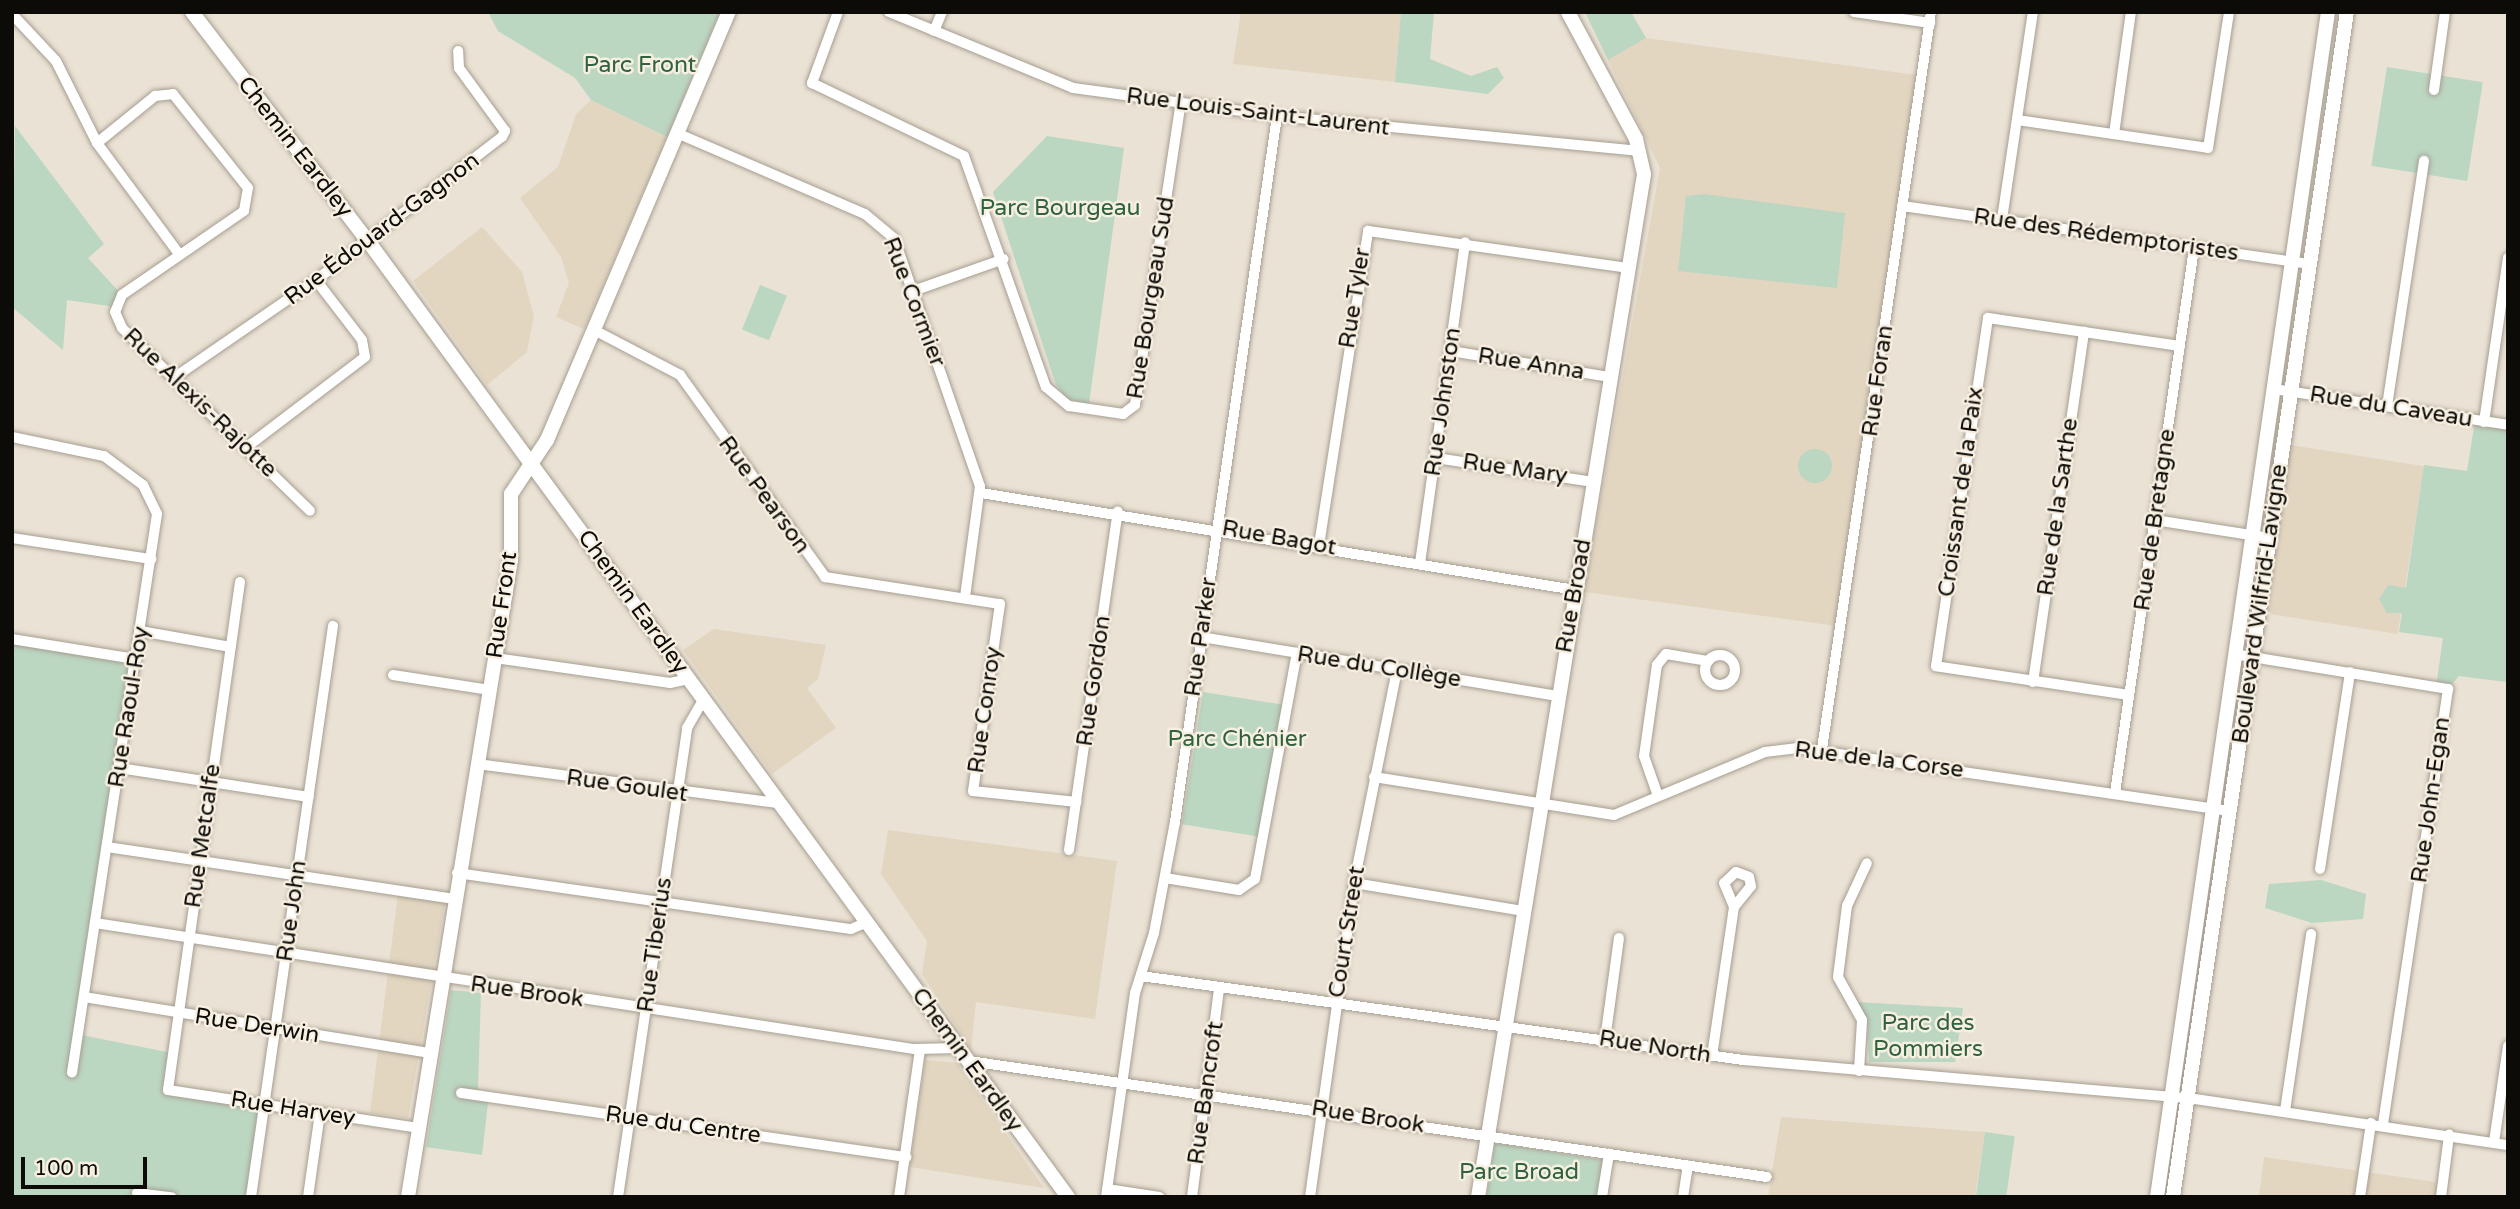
<!DOCTYPE html>
<meta charset="utf-8">
<style>
body{margin:0}
#map{position:relative;width:2520px;height:1209px;overflow:hidden;background:#eae2d4;font-family:"Varela Round",sans-serif}
div>[style]{position:absolute}
[style*='--x']{left:calc(var(--x)*1px);top:calc(var(--y)*1px);width:calc(var(--w)*1px);rotate:calc(var(--a)*1deg)}
.built>*{inset:0;background:#e2d6c1;transform-origin:0 0}
.green>*{inset:0;background:#bbd6c1;transform-origin:0 0}
.round{border-radius:50%}
.roads{filter:drop-shadow(0 0 2px #a69e91) drop-shadow(0 0 2px #a69e91)}
.street>*{height:10px;margin:-5px;padding:0 5px;transform-origin:5px;border-radius:5px;background:#fff}
.street>.ring{margin:-5px;padding:0;box-sizing:content-box;background:none;border:10px solid #fff;border-radius:50%}
.secondary>*{height:14px;margin:-7px;padding:0 7px;transform-origin:7px;border-radius:7px;background:#fff}
span{translate:-50% -50%;white-space:nowrap;text-align:center;line-height:1.15;-webkit-text-stroke:5px #f7efe1;paint-order:stroke}
.park-label{font-size:23px;color:#30623f}
.street-label{font-size:23px;color:#0d0b07}
.frame{position:absolute;inset:0;border:14px solid #0d0b07;pointer-events:none}
.scale{position:absolute;left:21px;top:1157px;width:126px;height:32px;box-sizing:border-box;border:4px solid #0d0b07;border-top:0;padding-left:9px;font-size:21px;line-height:24px;white-space:nowrap;color:#0d0b07;-webkit-text-stroke:5px #f7efe1;paint-order:stroke}
</style>
<div id="map">
<div class="built">
<i style="clip-path:polygon(1241px 12px,1401px 12px,1395px 82px,1233px 64px)"></i>
<i style="clip-path:polygon(1646px 38px,1916px 75px,1837px 626px,1584px 592px,1660px 168px,1608px 60px)"></i>
<i style="clip-path:polygon(591px 100px,667px 137px,584px 329px,556px 317px,569px 283px,561px 257px,520px 198px,558px 167px,576px 114px)"></i>
<i style="clip-path:polygon(482px 227px,522px 272px,534px 316px,527px 352px,487px 385px,413px 281px)"></i>
<i style="left:2284px;top:444px;width:142px;height:170px;rotate:9deg"></i>
<i style="clip-path:polygon(714px 629px,826px 645px,818px 679px,807px 688px,836px 728px,772px 774px,683px 650px)"></i>
<i style="clip-path:polygon(888px 830px,1117px 861px,1095px 1019px,976px 1002px,971px 1049px,922px 974px,927px 941px,881px 874px)"></i>
<i style="clip-path:polygon(398px 894px,445px 903px,408px 1118px,370px 1113px)"></i>
<i style="clip-path:polygon(925px 1060px,957px 1063px,1044px 1188px,910px 1167px)"></i>
<i style="clip-path:polygon(1781px 1117px,1985px 1132px,1975px 1197px,1768px 1197px)"></i>
<i style="clip-path:polygon(2264px 1157px,2442px 1183px,2441px 1197px,2259px 1197px)"></i>
</div>
<div class="green">
<i style="clip-path:polygon(488px 12px,720px 12px,667px 137px,591px 100px,575px 78px,498px 31px)"></i>
<i style="clip-path:polygon(1401px 12px,1434px 12px,1430px 59px,1471px 76px,1497px 67px,1504px 78px,1488px 94px,1395px 82px)"></i>
<i style="clip-path:polygon(1585px 12px,1631px 12px,1646px 38px,1608px 60px)"></i>
<i style="left:2387px;top:67px;width:97px;height:100px;rotate:9deg"></i>
<i style="clip-path:polygon(15px 126px,104px 244px,88px 258px,122px 295px,116px 307px,67px 300px,63px 350px,12px 307px)"></i>
<i style="clip-path:polygon(1047px 136px,1124px 148px,1089px 404px,1067px 399px,1056px 385px,993px 192px)"></i>
<i style="clip-path:polygon(1704px 194px,1845px 213px,1837px 288px,1678px 271px,1686px 196px)"></i>
<i style="left:760px;top:285px;width:29px;height:48px;rotate:22deg"></i>
<i style="clip-path:polygon(2475px 421px,2508px 425px,2508px 672px,2506px 682px,2459px 676px,2448px 689px,2436px 687px,2443px 638px,2399px 632px,2402px 613px,2387px 613px,2379px 599px,2388px 585px,2406px 588px,2424px 465px,2467px 471px)"></i>
<i class="round" style="left:1798px;top:449px;width:34px;height:34px"></i>
<i style="clip-path:polygon(12px 639px,136px 659px,76px 1034px,172px 1053px,168px 1089px,265px 1104px,251px 1197px,12px 1197px)"></i>
<i style="left:1203px;top:692px;width:82px;height:134px;rotate:9deg"></i>
<i style="clip-path:polygon(2321px 880px,2366px 894px,2363px 919px,2312px 923px,2265px 908px,2269px 884px)"></i>
<i style="clip-path:polygon(451px 990px,481px 993px,478px 1088px,488px 1103px,482px 1155px,426px 1147px)"></i>
<i style="clip-path:polygon(1855px 1002px,1963px 1008px,1955px 1062px,1869px 1062px,1867px 1020px)"></i>
<i style="left:1985px;top:1132px;width:30px;height:66px;rotate:8deg"></i>
<i style="clip-path:polygon(1495px 1143px,1608px 1161px,1602px 1197px,1487px 1197px)"></i>
</div>
<div class="roads">
<div class="street">
<i style="--x:838;--y:12;--w:76;--a:110.1"></i>
<i style="--x:812;--y:83;--w:169;--a:25.7"></i>
<i style="--x:964;--y:156;--w:245;--a:70.5"></i>
<i style="--x:1046;--y:387;--w:30;--a:40"></i>
<i style="--x:1069;--y:406;--w:55;--a:8.4"></i>
<i style="--x:1123;--y:414;--w:15;--a:-37"></i>
<i style="--x:1135;--y:405;--w:306;--a:-81.4"></i>
<i style="--x:889;--y:12;--w:199;--a:22.4"></i>
<i style="--x:1073;--y:88;--w:206;--a:7.8"></i>
<i style="--x:1277;--y:116;--w:365;--a:5.5"></i>
<i style="--x:1854;--y:12;--w:77;--a:8.2"></i>
<i style="--x:12;--y:14;--w:64;--a:46.9"></i>
<i style="--x:56;--y:61;--w:92;--a:63.4"></i>
<i style="--x:97;--y:143;--w:138;--a:53.5"></i>
<i style="--x:934;--y:31;--w:21;--a:-67"></i>
<i style="--x:2434;--y:90;--w:79;--a:-82"></i>
<i style="--x:2017;--y:120;--w:193;--a:8.3"></i>
<i style="--x:2208;--y:148;--w:138;--a:-81.2"></i>
<i style="--x:679;--y:134;--w:202;--a:23.3"></i>
<i style="--x:865;--y:214;--w:38;--a:40"></i>
<i style="--x:894;--y:238;--w:262;--a:70.9"></i>
<i style="--x:980;--y:486;--w:112;--a:97.7"></i>
<i style="--x:2114;--y:134;--w:123;--a:-82.1"></i>
<i style="--x:97;--y:143;--w:75;--a:-39"></i>
<i style="--x:155;--y:96;--w:18;--a:-6"></i>
<i style="--x:173;--y:94;--w:120;--a:51.4"></i>
<i style="--x:248;--y:188;--w:23;--a:100"></i>
<i style="--x:244;--y:211;--w:148;--a:145.5"></i>
<i style="--x:122;--y:295;--w:18;--a:112"></i>
<i style="--x:115;--y:312;--w:17;--a:66"></i>
<i style="--x:122;--y:328;--w:262;--a:44.2"></i>
<i style="--x:1902;--y:206;--w:411;--a:8.1"></i>
<i style="--x:2002;--y:219;--w:209;--a:-81.5"></i>
<i style="--x:913;--y:291;--w:96;--a:-19.4"></i>
<i style="--x:594;--y:330;--w:97;--a:27.6"></i>
<i style="--x:680;--y:375;--w:249;--a:54.3"></i>
<i style="--x:825;--y:577;--w:177;--a:8.8"></i>
<i style="--x:1000;--y:604;--w:189;--a:98.2"></i>
<i style="--x:973;--y:791;--w:104;--a:6.1"></i>
<i style="--x:1451;--y:351;--w:161;--a:9.3"></i>
<i style="--x:175;--y:377;--w:171;--a:-34.5"></i>
<i style="--x:316;--y:280;--w:235;--a:-37.6"></i>
<i style="--x:502;--y:137;--w:7;--a:-63"></i>
<i style="--x:505;--y:131;--w:78;--a:-126.1"></i>
<i style="--x:459;--y:68;--w:17;--a:-93"></i>
<i style="--x:2274;--y:389;--w:237;--a:8.7"></i>
<i style="--x:2387;--y:406;--w:248;--a:-81.4"></i>
<i style="--x:2484;--y:422;--w:166;--a:-81.7"></i>
<i style="--x:12;--y:437;--w:94;--a:11.7"></i>
<i style="--x:104;--y:456;--w:49;--a:36.6"></i>
<i style="--x:143;--y:485;--w:32;--a:64"></i>
<i style="--x:157;--y:514;--w:565;--a:98.65"></i>
<i style="--x:248;--y:446;--w:147;--a:-37.3"></i>
<i style="--x:365;--y:357;--w:17;--a:-100"></i>
<i style="--x:362;--y:340;--w:76;--a:-127.5"></i>
<i style="--x:1436;--y:458;--w:159;--a:8.7"></i>
<i style="--x:981;--y:493;--w:602;--a:9.27"></i>
<i style="--x:2155;--y:520;--w:116;--a:8.9"></i>
<i style="--x:12;--y:538;--w:141;--a:8.6"></i>
<i style="--x:1319;--y:545;--w:318;--a:-81.1"></i>
<i style="--x:1368;--y:231;--w:264;--a:8.1"></i>
<i style="--x:1420;--y:563;--w:324;--a:-82"></i>
<i style="--x:240;--y:582;--w:513;--a:98.07"></i>
<i style="--x:168;--y:1090;--w:253;--a:8.6"></i>
<i style="--x:140;--y:631;--w:92;--a:10"></i>
<i style="--x:1201;--y:637;--w:361;--a:9.4"></i>
<i style="--x:12;--y:639;--w:126;--a:9.2"></i>
<i style="--x:2234;--y:654;--w:217;--a:9.3"></i>
<i style="--x:2448;--y:689;--w:441;--a:98.5"></i>
<i class="ring" style="left:1705px;top:655px;width:20px;height:20px"></i>
<i style="--x:495;--y:658;--w:177;--a:8.1"></i>
<i style="--x:670;--y:683;--w:19;--a:-12"></i>
<i style="--x:393;--y:675;--w:98;--a:8.8"></i>
<i style="--x:2033;--y:682;--w:354;--a:-81.7"></i>
<i style="--x:2129;--y:695;--w:195;--a:-171.5"></i>
<i style="--x:1936;--y:666;--w:352;--a:-81.5"></i>
<i style="--x:1988;--y:318;--w:194;--a:8.3"></i>
<i style="--x:1822;--y:749;--w:745;--a:-81.59"></i>
<i style="--x:477;--y:764;--w:303;--a:7.4"></i>
<i style="--x:119;--y:768;--w:192;--a:8.7"></i>
<i style="--x:1374;--y:777;--w:243;--a:9"></i>
<i style="--x:1614;--y:815;--w:164;--a:-22.6"></i>
<i style="--x:1765;--y:752;--w:33;--a:-7"></i>
<i style="--x:1798;--y:748;--w:436;--a:8.3"></i>
<i style="--x:2115;--y:793;--w:551;--a:-81.75"></i>
<i style="--x:1658;--y:796;--w:42;--a:-109.3"></i>
<i style="--x:1644;--y:756;--w:92;--a:-81.9"></i>
<i style="--x:1657;--y:665;--w:14;--a:-51"></i>
<i style="--x:1666;--y:654;--w:43;--a:9.5"></i>
<i style="--x:107;--y:847;--w:350;--a:8.5"></i>
<i style="--x:1069;--y:850;--w:342;--a:-81.8"></i>
<i style="--x:2320;--y:869;--w:199;--a:-81.3"></i>
<i style="--x:457;--y:873;--w:398;--a:8.1"></i>
<i style="--x:851;--y:929;--w:15;--a:-23"></i>
<i style="--x:1165;--y:878;--w:75;--a:9.2"></i>
<i style="--x:1239;--y:890;--w:19;--a:-35"></i>
<i style="--x:1255;--y:879;--w:230;--a:-79.5"></i>
<i style="--x:1354;--y:883;--w:171;--a:9.4"></i>
<i style="--x:95;--y:923;--w:829;--a:8.75"></i>
<i style="--x:914;--y:1049;--w:45;--a:-1.3"></i>
<i style="--x:1141;--y:976;--w:608;--a:7.94"></i>
<i style="--x:1743;--y:1060;--w:447;--a:4.9"></i>
<i style="--x:2188;--y:1098;--w:323;--a:8.4"></i>
<i style="--x:84;--y:997;--w:351;--a:9.2"></i>
<i style="--x:1605;--y:1040;--w:103;--a:-82.2"></i>
<i style="--x:1712;--y:1056;--w:151;--a:-81.6"></i>
<i style="--x:1734;--y:907;--w:27;--a:-51"></i>
<i style="--x:1751;--y:886;--w:9;--a:-103"></i>
<i style="--x:1749;--y:877;--w:14;--a:-159"></i>
<i style="--x:1736;--y:872;--w:16;--a:137"></i>
<i style="--x:1724;--y:883;--w:26;--a:67"></i>
<i style="--x:969;--y:1061;--w:806;--a:8.27"></i>
<i style="--x:1859;--y:1071;--w:51;--a:-86.6"></i>
<i style="--x:1862;--y:1020;--w:49;--a:-119.2"></i>
<i style="--x:1838;--y:977;--w:72;--a:-82.8"></i>
<i style="--x:1847;--y:906;--w:47;--a:-65.1"></i>
<i style="--x:461;--y:1093;--w:450;--a:8.2"></i>
<i style="--x:2285;--y:1111;--w:179;--a:-81.6"></i>
<i style="--x:2494;--y:1142;--w:97;--a:-81.7"></i>
<i style="--x:1107;--y:1189;--w:53;--a:8.7"></i>
<i style="--x:137;--y:1193;--w:35;--a:7"></i>
<i style="--x:251;--y:1197;--w:577;--a:-81.83"></i>
<i style="--x:308;--y:1197;--w:85;--a:-81.9"></i>
<i style="--x:618;--y:1197;--w:474;--a:-81.6"></i>
<i style="--x:687;--y:728;--w:34;--a:-60"></i>
<i style="--x:899;--y:1197;--w:148;--a:-81.9"></i>
<i style="--x:1106;--y:1197;--w:206;--a:-81.9"></i>
<i style="--x:1135;--y:993;--w:63;--a:-72.4"></i>
<i style="--x:1154;--y:933;--w:113;--a:-79.3"></i>
<i style="--x:1175;--y:822;--w:713;--a:-81.78"></i>
<i style="--x:1192;--y:1197;--w:210;--a:-82.6"></i>
<i style="--x:1310;--y:1197;--w:317;--a:-82"></i>
<i style="--x:1354;--y:883;--w:217;--a:-78.6"></i>
<i style="--x:1602;--y:1197;--w:44;--a:-80.8"></i>
<i style="--x:1683;--y:1197;--w:32;--a:-81"></i>
<i style="--x:2360;--y:1197;--w:75;--a:-81.5"></i>
<i style="--x:2441;--y:1197;--w:63;--a:-82.6"></i>
</div>
<div class="secondary">
<i style="--x:192;--y:12;--w:289;--a:52.5"></i>
<i style="--x:368;--y:241;--w:1185;--a:53.79"></i>
<i style="--x:408;--y:1197;--w:645;--a:-80.82"></i>
<i style="--x:511;--y:560;--w:66;--a:-90"></i>
<i style="--x:511;--y:494;--w:65;--a:-56.3"></i>
<i style="--x:547;--y:440;--w:465;--a:-67"></i>
<i style="--x:1478;--y:1197;--w:1036;--a:-80.78"></i>
<i style="--x:1644;--y:174;--w:36;--a:-103"></i>
<i style="--x:1636;--y:139;--w:144;--a:-118.2"></i>
<i style="--x:2157;--y:1197;--w:1197;--a:-81.79"></i>
<i style="--x:2173;--y:1197;--w:1198;--a:-81.65"></i>
</div>
</div>
<div class="park-label">
<span style="left:640px;top:65px">Parc Front</span>
<span style="left:1060px;top:208px">Parc Bourgeau</span>
<span style="left:1237px;top:739px">Parc Chénier</span>
<span style="left:1928px;top:1036px">Parc des<br>Pommiers</span>
<span style="left:1519px;top:1172px">Parc Broad</span>
</div>
<div class="street-label">
<span style="left:1258px;top:112px;rotate:7deg">Rue Louis-Saint-Laurent</span>
<span style="left:295px;top:147px;rotate:52deg">Chemin Eardley</span>
<span style="left:382px;top:229px;rotate:-37deg">Rue Édouard-Gagnon</span>
<span style="left:2106px;top:235px;rotate:8deg">Rue des Rédemptoristes</span>
<span style="left:1151px;top:298px;rotate:-81deg">Rue Bourgeau Sud</span>
<span style="left:1355px;top:298px;rotate:-81deg">Rue Tyler</span>
<span style="left:914px;top:302px;rotate:69deg">Rue Cormier</span>
<span style="left:1531px;top:364px;rotate:9deg">Rue Anna</span>
<span style="left:1878px;top:381px;rotate:-82deg">Rue Foran</span>
<span style="left:1443px;top:402px;rotate:-82deg">Rue Johnston</span>
<span style="left:200px;top:403px;rotate:44deg">Rue Alexis-Rajotte</span>
<span style="left:2391px;top:407px;rotate:9deg">Rue du Caveau</span>
<span style="left:1515px;top:469px;rotate:8deg">Rue Mary</span>
<span style="left:1961px;top:492px;rotate:-82deg">Croissant de la Paix</span>
<span style="left:764px;top:495px;rotate:54deg">Rue Pearson</span>
<span style="left:2058px;top:507px;rotate:-82deg">Rue de la Sarthe</span>
<span style="left:2155px;top:520px;rotate:-82deg">Rue de Bretagne</span>
<span style="left:1279px;top:538px;rotate:10deg">Rue Bagot</span>
<span style="left:1574px;top:596px;rotate:-80deg">Rue Broad</span>
<span style="left:633px;top:602px;rotate:54deg">Chemin Eardley</span>
<span style="left:2260px;top:604px;rotate:-82deg">Boulevard Wilfrid-Lavigne</span>
<span style="left:502px;top:605px;rotate:-82deg">Rue Front</span>
<span style="left:1201px;top:637px;rotate:-82deg">Rue Parker</span>
<span style="left:1379px;top:667px;rotate:9deg">Rue du Collège</span>
<span style="left:1094px;top:681px;rotate:-82deg">Rue Gordon</span>
<span style="left:129px;top:707px;rotate:-81deg">Rue Raoul-Roy</span>
<span style="left:985px;top:710px;rotate:-82deg">Rue Conroy</span>
<span style="left:1879px;top:760px;rotate:7deg">Rue de la Corse</span>
<span style="left:627px;top:786px;rotate:8deg">Rue Goulet</span>
<span style="left:2431px;top:800px;rotate:-82deg">Rue John-Egan</span>
<span style="left:203px;top:836px;rotate:-82deg">Rue Metcalfe</span>
<span style="left:292px;top:911px;rotate:-82deg">Rue John</span>
<span style="left:1347px;top:932px;rotate:-81deg">Court Street</span>
<span style="left:655px;top:945px;rotate:-82deg">Rue Tiberius</span>
<span style="left:527px;top:992px;rotate:8deg">Rue Brook</span>
<span style="left:257px;top:1026px;rotate:9deg">Rue Derwin</span>
<span style="left:1655px;top:1047px;rotate:9deg">Rue North</span>
<span style="left:967px;top:1060px;rotate:54deg">Chemin Eardley</span>
<span style="left:1206px;top:1093px;rotate:-82deg">Rue Bancroft</span>
<span style="left:293px;top:1109px;rotate:9deg">Rue Harvey</span>
<span style="left:1368px;top:1117px;rotate:9deg">Rue Brook</span>
<span style="left:683px;top:1125px;rotate:8deg">Rue du Centre</span>
</div>
<div class="frame"></div>
<div class="scale">100 m</div>
</div>
